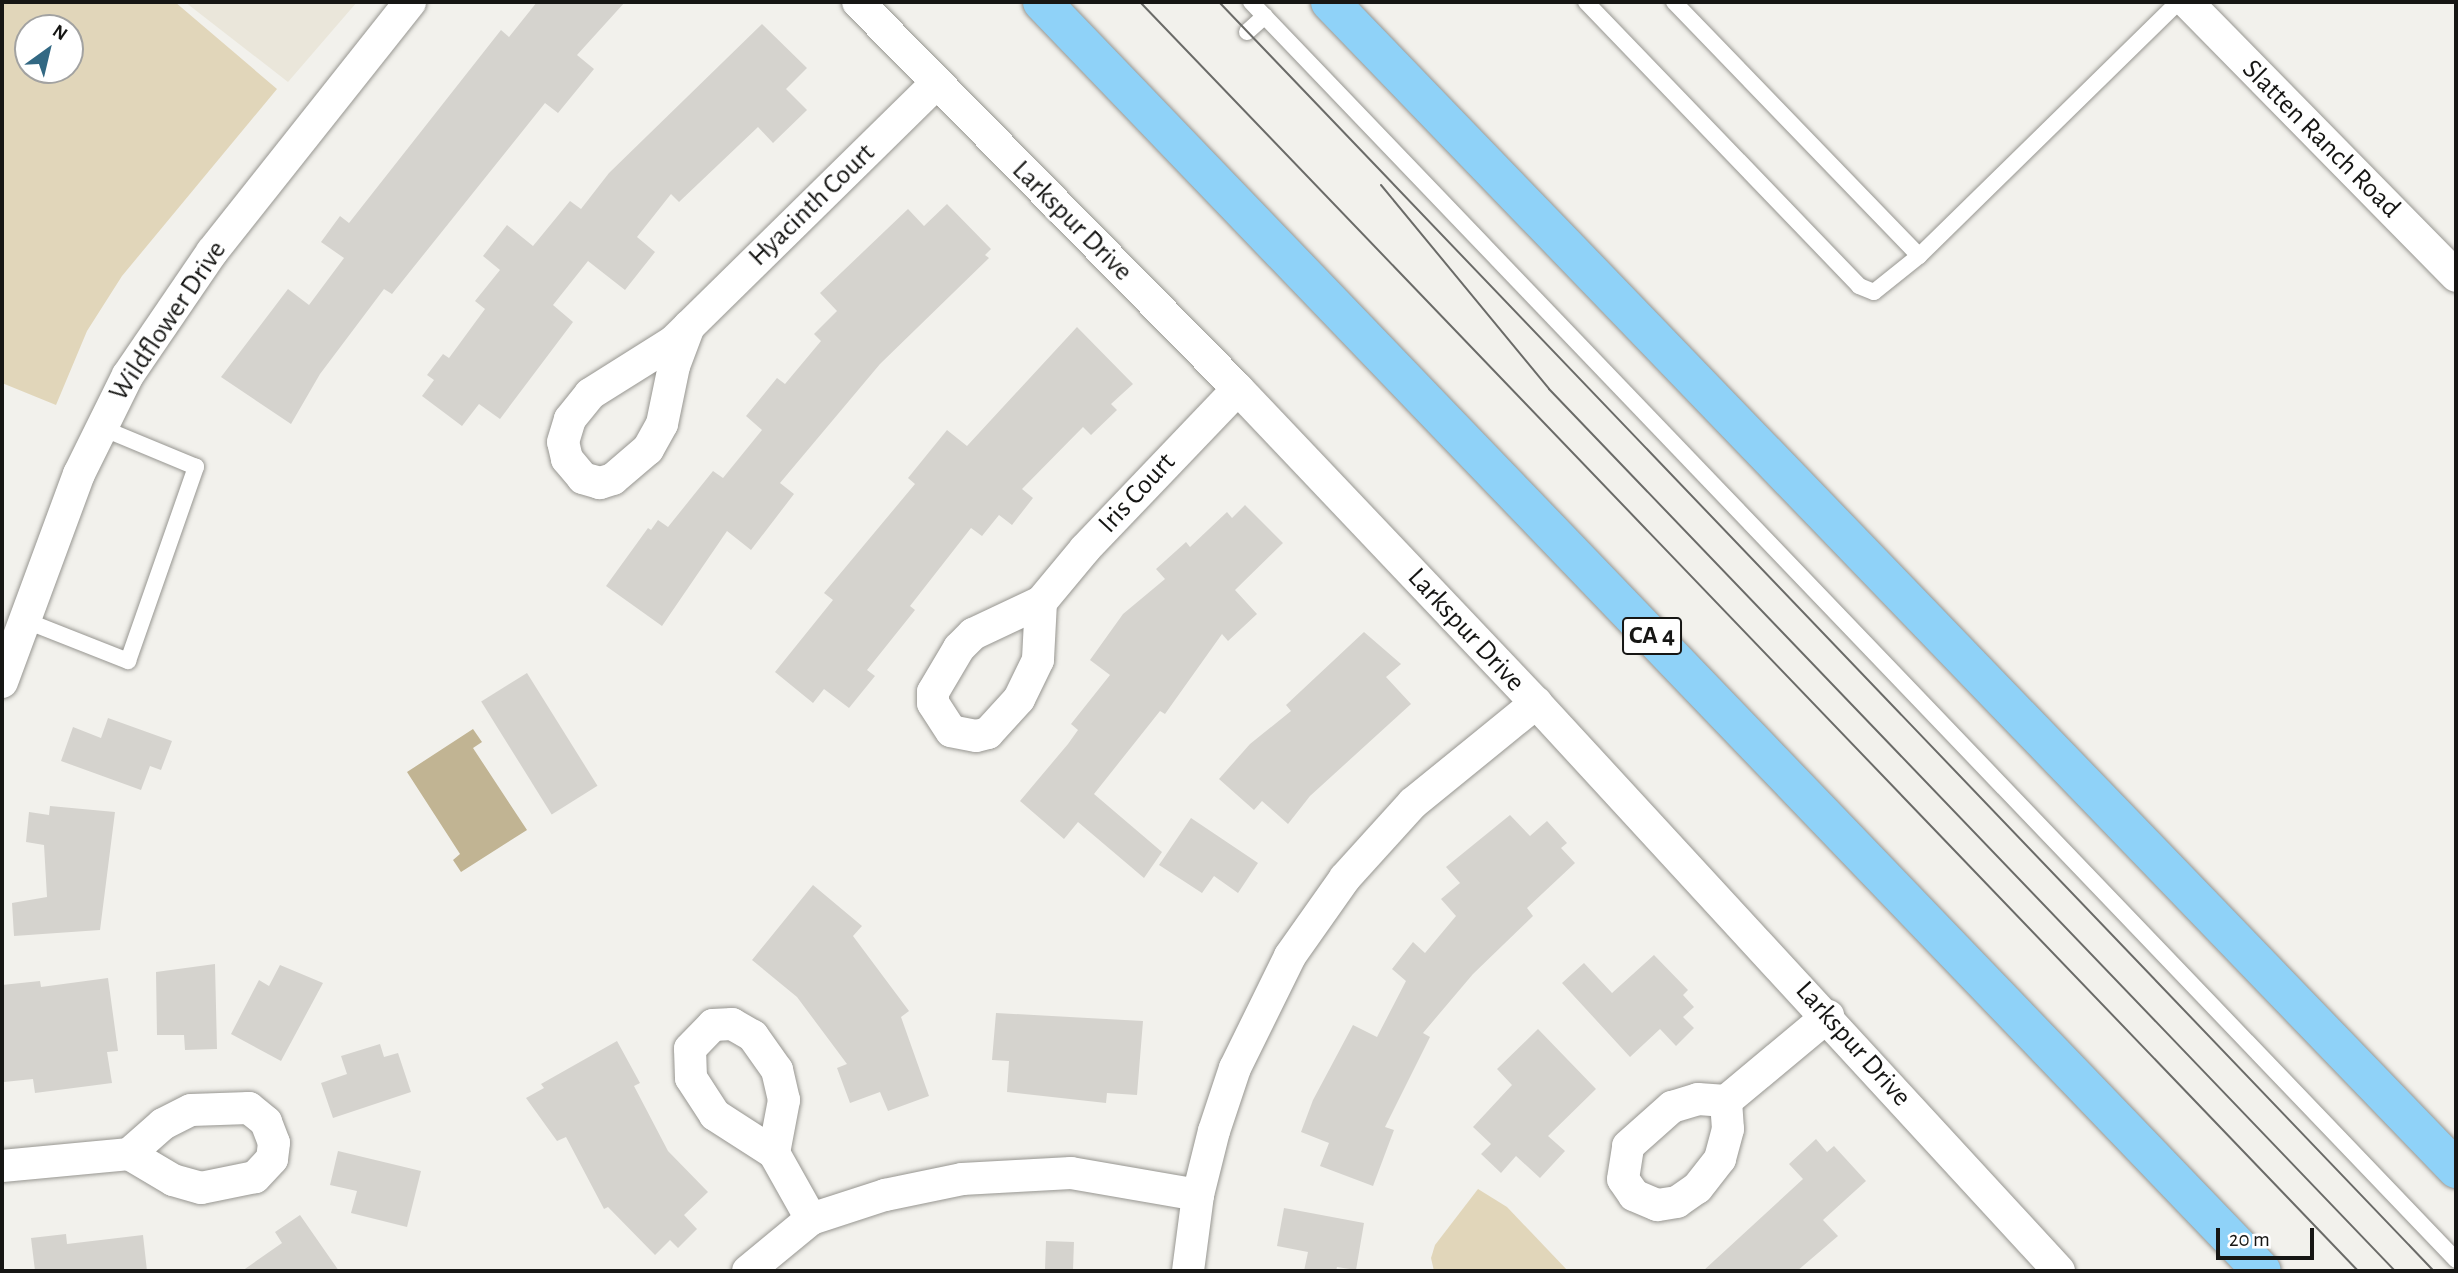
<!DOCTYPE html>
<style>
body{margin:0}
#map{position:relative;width:2458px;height:1273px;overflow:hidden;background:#f2f1ec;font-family:"Alegreya Sans",sans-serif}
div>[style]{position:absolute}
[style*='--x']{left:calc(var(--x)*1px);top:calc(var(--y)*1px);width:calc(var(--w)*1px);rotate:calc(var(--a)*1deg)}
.built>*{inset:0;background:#eae6da}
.green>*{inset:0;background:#e1d6ba}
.water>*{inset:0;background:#c1b493}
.building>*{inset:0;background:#d5d3ce;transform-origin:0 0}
.roads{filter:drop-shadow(0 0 2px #979691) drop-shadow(0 0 2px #979691)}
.lane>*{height:16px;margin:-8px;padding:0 8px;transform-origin:8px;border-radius:8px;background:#fff}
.street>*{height:32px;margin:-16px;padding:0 16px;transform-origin:16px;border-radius:16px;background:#fff}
.highway>*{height:38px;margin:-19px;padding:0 19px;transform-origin:19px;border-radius:19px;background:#8fd2f8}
.tram>*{height:2px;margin:-1px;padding:0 1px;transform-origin:1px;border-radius:1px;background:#6b6b68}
span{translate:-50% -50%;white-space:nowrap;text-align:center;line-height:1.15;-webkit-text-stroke:5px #fff;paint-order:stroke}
.shield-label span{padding:2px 5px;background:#fff;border:2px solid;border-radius:5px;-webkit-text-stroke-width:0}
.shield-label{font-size:26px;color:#161614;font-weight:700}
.street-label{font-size:28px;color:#161614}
.frame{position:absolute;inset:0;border:4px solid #161614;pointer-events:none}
.north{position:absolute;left:14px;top:14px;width:70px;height:70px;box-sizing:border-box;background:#fff;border:2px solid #a2a2a1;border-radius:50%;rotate:34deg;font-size:19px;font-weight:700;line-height:28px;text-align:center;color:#161614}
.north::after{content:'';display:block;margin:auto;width:24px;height:32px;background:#326883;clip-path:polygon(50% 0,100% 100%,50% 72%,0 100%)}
.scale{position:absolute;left:2216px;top:1228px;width:98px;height:32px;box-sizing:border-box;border:4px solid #161614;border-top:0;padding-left:9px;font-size:21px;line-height:24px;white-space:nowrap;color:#161614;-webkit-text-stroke:5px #fff;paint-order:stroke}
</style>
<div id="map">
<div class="built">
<i style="clip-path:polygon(185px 2px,357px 2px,288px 82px)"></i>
</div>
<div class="green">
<i style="clip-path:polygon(evenodd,2px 2px,175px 2px,277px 89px,122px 276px,87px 331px,56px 405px,2px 383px,2px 2px,28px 28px,70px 28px,70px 70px,28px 70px,28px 28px)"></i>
<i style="clip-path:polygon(1478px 1189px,1507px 1207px,1568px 1271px,1434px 1271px,1431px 1258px,1435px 1245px)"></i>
</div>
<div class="water">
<i style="clip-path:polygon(473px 729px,482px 742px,473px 748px,527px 830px,461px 872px,453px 860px,460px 854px,407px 772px)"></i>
</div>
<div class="building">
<i style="clip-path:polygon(537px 2px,625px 2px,577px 55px,594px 69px,558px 113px,545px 103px,392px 294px,384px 289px,320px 374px,291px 424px,221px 377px,288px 289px,309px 305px,344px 258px,321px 242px,340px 216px,349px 223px,501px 30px,509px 37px)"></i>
<i style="clip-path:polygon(762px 24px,807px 68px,786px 89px,807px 110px,773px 143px,758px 127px,679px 202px,671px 194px,637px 237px,655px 252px,625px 290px,588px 261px,553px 305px,573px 322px,500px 419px,479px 404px,462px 426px,422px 396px,434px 380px,427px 375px,443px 354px,449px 358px,485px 309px,475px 301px,500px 270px,483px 256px,507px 225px,533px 246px,570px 201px,581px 209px,609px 173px)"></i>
<i style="clip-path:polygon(947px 204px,991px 249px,985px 255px,989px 258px,880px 364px,780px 483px,794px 494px,751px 550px,727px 531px,662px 626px,606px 586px,648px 528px,651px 530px,658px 520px,668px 527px,713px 471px,723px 478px,762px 430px,746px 416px,777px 378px,785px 384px,821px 341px,814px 334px,837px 311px,820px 293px,908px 209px,924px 226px)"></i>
<i style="clip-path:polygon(1077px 327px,1133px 384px,1111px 404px,1117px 410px,1091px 435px,1083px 427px,1022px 489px,1033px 498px,1012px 525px,999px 515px,982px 536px,971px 528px,910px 606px,915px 610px,867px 670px,875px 676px,849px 708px,824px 689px,813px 703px,775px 672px,833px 600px,824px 593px,915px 484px,908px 478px,947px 430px,967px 446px)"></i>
<i style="clip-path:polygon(1245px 505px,1283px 543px,1235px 590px,1257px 614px,1228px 641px,1222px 634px,1165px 714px,1160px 711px,1094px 794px,1162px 852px,1144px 878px,1078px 822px,1064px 839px,1020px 801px,1068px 744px,1078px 730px,1071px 724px,1110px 675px,1090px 660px,1123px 614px,1165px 579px,1156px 569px,1186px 542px,1190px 547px,1227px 512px,1232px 518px)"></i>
<i style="clip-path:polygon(1364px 632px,1401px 664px,1386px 677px,1411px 704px,1310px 796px,1288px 824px,1262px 801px,1254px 810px,1219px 779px,1250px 744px,1291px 711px,1286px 705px)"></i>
<i style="left:527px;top:673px;width:133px;height:54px;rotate:58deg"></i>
<i style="clip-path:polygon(108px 718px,172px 741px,161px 770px,150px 766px,141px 790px,61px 761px,73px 727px,101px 738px)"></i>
<i style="clip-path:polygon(50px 806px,115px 812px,100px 930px,14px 936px,12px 903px,47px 897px,44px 845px,26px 842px,29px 812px,49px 815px)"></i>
<i style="clip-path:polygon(1510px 815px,1530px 836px,1547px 821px,1567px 843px,1561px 848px,1575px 863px,1527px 908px,1533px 916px,1473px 974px,1423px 1033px,1430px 1037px,1385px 1127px,1394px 1130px,1373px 1186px,1320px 1166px,1329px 1143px,1301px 1132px,1313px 1100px,1353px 1025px,1377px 1037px,1406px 981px,1392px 969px,1413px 942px,1425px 953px,1456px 916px,1441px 899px,1460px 883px,1446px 867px)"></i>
<i style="clip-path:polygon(1191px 818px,1258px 863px,1238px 893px,1214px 876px,1202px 893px,1159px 865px)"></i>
<i style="clip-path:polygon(813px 885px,862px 926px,853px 936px,909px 1011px,901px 1017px,929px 1096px,888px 1111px,880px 1092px,850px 1103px,837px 1068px,847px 1064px,797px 997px,752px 960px)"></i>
<i style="clip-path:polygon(1654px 955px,1688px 990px,1683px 995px,1694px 1007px,1683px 1017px,1694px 1028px,1676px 1046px,1660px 1029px,1630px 1057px,1562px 983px,1584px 963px,1612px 993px)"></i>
<i style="clip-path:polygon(215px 964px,217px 1049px,185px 1050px,184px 1035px,157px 1035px,156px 972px)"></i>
<i style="clip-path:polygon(280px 965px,323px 983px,281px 1061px,231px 1034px,259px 980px,269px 986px)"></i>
<i style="clip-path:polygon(108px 978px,118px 1051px,107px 1052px,112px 1083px,35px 1093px,33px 1079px,4px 1082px,2px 985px,40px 981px,41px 987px)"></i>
<i style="clip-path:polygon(996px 1013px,1143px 1021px,1137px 1095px,1107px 1093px,1106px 1103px,1007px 1092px,1009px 1061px,992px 1060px)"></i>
<i style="clip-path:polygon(1538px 1029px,1596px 1089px,1548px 1136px,1565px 1151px,1540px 1178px,1516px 1156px,1501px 1173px,1481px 1154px,1491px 1144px,1473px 1127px,1512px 1085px,1497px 1069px)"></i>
<i style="clip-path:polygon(617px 1041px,640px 1083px,634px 1086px,668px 1151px,708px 1192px,684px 1215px,697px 1229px,678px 1248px,670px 1240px,655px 1255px,608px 1207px,604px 1209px,566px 1137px,557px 1141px,526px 1098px,544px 1088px,541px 1084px)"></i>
<i style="clip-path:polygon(380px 1044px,384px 1057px,398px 1053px,411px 1092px,333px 1118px,321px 1083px,347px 1074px,341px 1056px)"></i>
<i style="clip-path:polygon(1816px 1139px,1827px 1152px,1834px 1146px,1866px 1181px,1823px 1220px,1838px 1236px,1797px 1271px,1703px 1271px,1803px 1179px,1789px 1164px)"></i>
<i style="clip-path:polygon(338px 1151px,421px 1171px,407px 1227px,351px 1213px,357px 1191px,330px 1185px)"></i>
<i style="clip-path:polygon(1284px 1208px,1364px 1223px,1356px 1270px,1337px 1267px,1336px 1271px,1304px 1271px,1308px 1252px,1277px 1246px)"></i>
<i style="clip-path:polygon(300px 1215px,339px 1271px,242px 1271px,282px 1243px,275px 1232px)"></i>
<i style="clip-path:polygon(66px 1234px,67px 1244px,143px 1235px,147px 1271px,35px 1271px,31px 1238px)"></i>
<i style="left:1046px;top:1241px;width:28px;height:30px;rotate:2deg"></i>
</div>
<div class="roads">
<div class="lane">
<i style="--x:1251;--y:2;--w:1742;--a:46.23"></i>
<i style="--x:1586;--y:2;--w:394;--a:46.1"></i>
<i style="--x:1859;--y:286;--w:16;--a:22"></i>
<i style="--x:1874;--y:292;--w:58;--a:-38.7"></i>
<i style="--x:1919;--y:256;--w:363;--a:-44.4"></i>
<i style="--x:1674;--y:2;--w:353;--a:46"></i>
<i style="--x:1247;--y:32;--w:24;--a:-42"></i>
<i style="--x:24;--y:620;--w:112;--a:21.5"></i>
<i style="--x:128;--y:661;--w:206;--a:-70.7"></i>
<i style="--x:196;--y:467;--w:104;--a:-157.4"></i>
</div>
<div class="street">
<i style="--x:858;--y:2;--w:542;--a:45.52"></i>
<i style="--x:1238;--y:389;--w:433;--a:46.5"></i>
<i style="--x:1536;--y:703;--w:772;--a:47.36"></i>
<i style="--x:2187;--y:2;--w:384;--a:45.5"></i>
<i style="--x:689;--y:326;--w:43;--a:110.6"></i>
<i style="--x:674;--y:366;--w:59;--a:101.7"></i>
<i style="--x:662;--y:424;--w:29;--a:119"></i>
<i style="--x:648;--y:449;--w:46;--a:139.4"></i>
<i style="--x:613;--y:479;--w:14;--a:163"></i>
<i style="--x:600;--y:483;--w:18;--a:-164"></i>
<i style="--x:583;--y:478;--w:25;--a:-130"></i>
<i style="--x:567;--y:459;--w:17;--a:-103"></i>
<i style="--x:563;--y:442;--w:24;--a:-73"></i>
<i style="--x:570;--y:419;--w:32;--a:-51"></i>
<i style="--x:590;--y:394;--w:98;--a:-32.1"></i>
<i style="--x:673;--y:342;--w:368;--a:-44.5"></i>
<i style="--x:1041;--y:602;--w:58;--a:93"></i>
<i style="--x:1038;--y:660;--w:43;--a:116"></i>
<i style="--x:1019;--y:699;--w:46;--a:132.4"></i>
<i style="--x:988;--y:733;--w:12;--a:166"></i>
<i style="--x:976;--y:736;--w:25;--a:-169"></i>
<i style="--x:951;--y:731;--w:33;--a:-123"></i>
<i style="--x:933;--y:703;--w:11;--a:-90"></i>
<i style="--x:933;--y:692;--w:51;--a:-59.4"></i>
<i style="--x:959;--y:648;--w:20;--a:-45"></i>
<i style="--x:973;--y:634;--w:75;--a:-25.2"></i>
<i style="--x:1041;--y:602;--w:69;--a:-50.3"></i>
<i style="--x:1085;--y:549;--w:221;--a:-46.3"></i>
<i style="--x:2;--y:682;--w:222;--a:-69.7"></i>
<i style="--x:79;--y:474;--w:110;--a:-63.7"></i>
<i style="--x:128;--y:375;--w:149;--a:-55.7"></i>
<i style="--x:212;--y:252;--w:319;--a:-51.6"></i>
<i style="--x:1698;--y:1099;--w:28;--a:4"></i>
<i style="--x:1726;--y:1101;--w:28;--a:86"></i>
<i style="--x:1728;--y:1129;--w:31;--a:105"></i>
<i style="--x:1720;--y:1159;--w:37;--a:128"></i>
<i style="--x:1697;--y:1188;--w:24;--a:145"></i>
<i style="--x:1677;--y:1202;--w:20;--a:171"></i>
<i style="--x:1657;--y:1205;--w:25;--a:-157"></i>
<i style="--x:1634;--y:1195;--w:19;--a:-125"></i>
<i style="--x:1623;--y:1179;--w:33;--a:-81"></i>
<i style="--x:1628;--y:1146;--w:59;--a:-41.6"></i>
<i style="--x:1672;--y:1107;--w:27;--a:-17"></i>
<i style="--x:1726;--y:1101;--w:133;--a:-39.8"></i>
<i style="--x:774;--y:1153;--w:54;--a:-79.3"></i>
<i style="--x:784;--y:1100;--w:31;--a:-103"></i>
<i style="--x:777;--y:1070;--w:42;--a:-125.2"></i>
<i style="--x:753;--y:1036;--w:24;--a:-150"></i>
<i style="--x:732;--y:1024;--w:19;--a:177"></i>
<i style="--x:713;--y:1025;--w:33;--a:134"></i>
<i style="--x:690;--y:1049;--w:29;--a:88"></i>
<i style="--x:691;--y:1078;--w:44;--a:57"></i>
<i style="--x:715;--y:1115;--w:70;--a:32.8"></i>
<i style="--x:774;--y:1153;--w:76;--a:60.7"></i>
<i style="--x:2;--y:1166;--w:128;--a:-5.4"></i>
<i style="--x:129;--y:1154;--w:45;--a:-41.4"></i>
<i style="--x:163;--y:1124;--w:31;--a:-27"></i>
<i style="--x:191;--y:1110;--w:58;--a:-2"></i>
<i style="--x:249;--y:1108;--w:22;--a:39"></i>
<i style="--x:266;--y:1122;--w:22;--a:69"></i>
<i style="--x:274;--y:1143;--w:16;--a:97"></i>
<i style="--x:272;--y:1159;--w:25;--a:133"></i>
<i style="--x:255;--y:1177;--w:55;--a:168.5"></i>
<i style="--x:201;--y:1188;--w:29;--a:-164"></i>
<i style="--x:173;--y:1180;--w:51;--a:-149.4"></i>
<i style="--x:748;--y:1271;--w:82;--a:-39.5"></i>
<i style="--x:811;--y:1219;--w:78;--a:-18"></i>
<i style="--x:885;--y:1195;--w:79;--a:-11.7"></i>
<i style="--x:962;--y:1179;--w:109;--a:-3.2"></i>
<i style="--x:1071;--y:1173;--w:129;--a:9.8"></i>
<i style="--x:1188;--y:1271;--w:77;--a:-82.5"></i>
<i style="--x:1198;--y:1195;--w:66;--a:-76"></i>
<i style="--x:1214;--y:1131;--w:66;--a:-71.6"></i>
<i style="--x:1235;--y:1068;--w:125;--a:-63.8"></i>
<i style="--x:1290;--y:956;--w:95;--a:-54.8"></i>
<i style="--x:1345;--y:878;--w:101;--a:-47.8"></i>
<i style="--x:1413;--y:803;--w:159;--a:-39.1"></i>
</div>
<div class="highway">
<i style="--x:1042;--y:2;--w:1760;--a:46.13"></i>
<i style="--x:1330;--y:2;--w:1622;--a:46.02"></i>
</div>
</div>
<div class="tram">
<i style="--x:1140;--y:2;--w:1759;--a:46.17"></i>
<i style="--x:1219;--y:2;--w:1757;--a:46.25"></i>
<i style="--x:1381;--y:185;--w:264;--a:50.5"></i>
<i style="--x:1549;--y:389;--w:1222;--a:46.19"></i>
</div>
<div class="shield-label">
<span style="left:1652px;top:636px">CA 4</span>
</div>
<div class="street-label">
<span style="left:2321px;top:139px;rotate:45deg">Slatten Ranch Road</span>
<span style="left:812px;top:205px;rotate:-44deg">Hyacinth Court</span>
<span style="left:1072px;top:221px;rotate:45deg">Larkspur Drive</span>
<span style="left:168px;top:321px;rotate:-56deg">Wildflower Drive</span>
<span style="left:1137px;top:493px;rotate:-47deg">Iris Court</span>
<span style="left:1466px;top:630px;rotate:47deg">Larkspur Drive</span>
<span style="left:1853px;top:1044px;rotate:48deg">Larkspur Drive</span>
</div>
<div class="frame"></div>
<div class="north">N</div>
<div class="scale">20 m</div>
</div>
